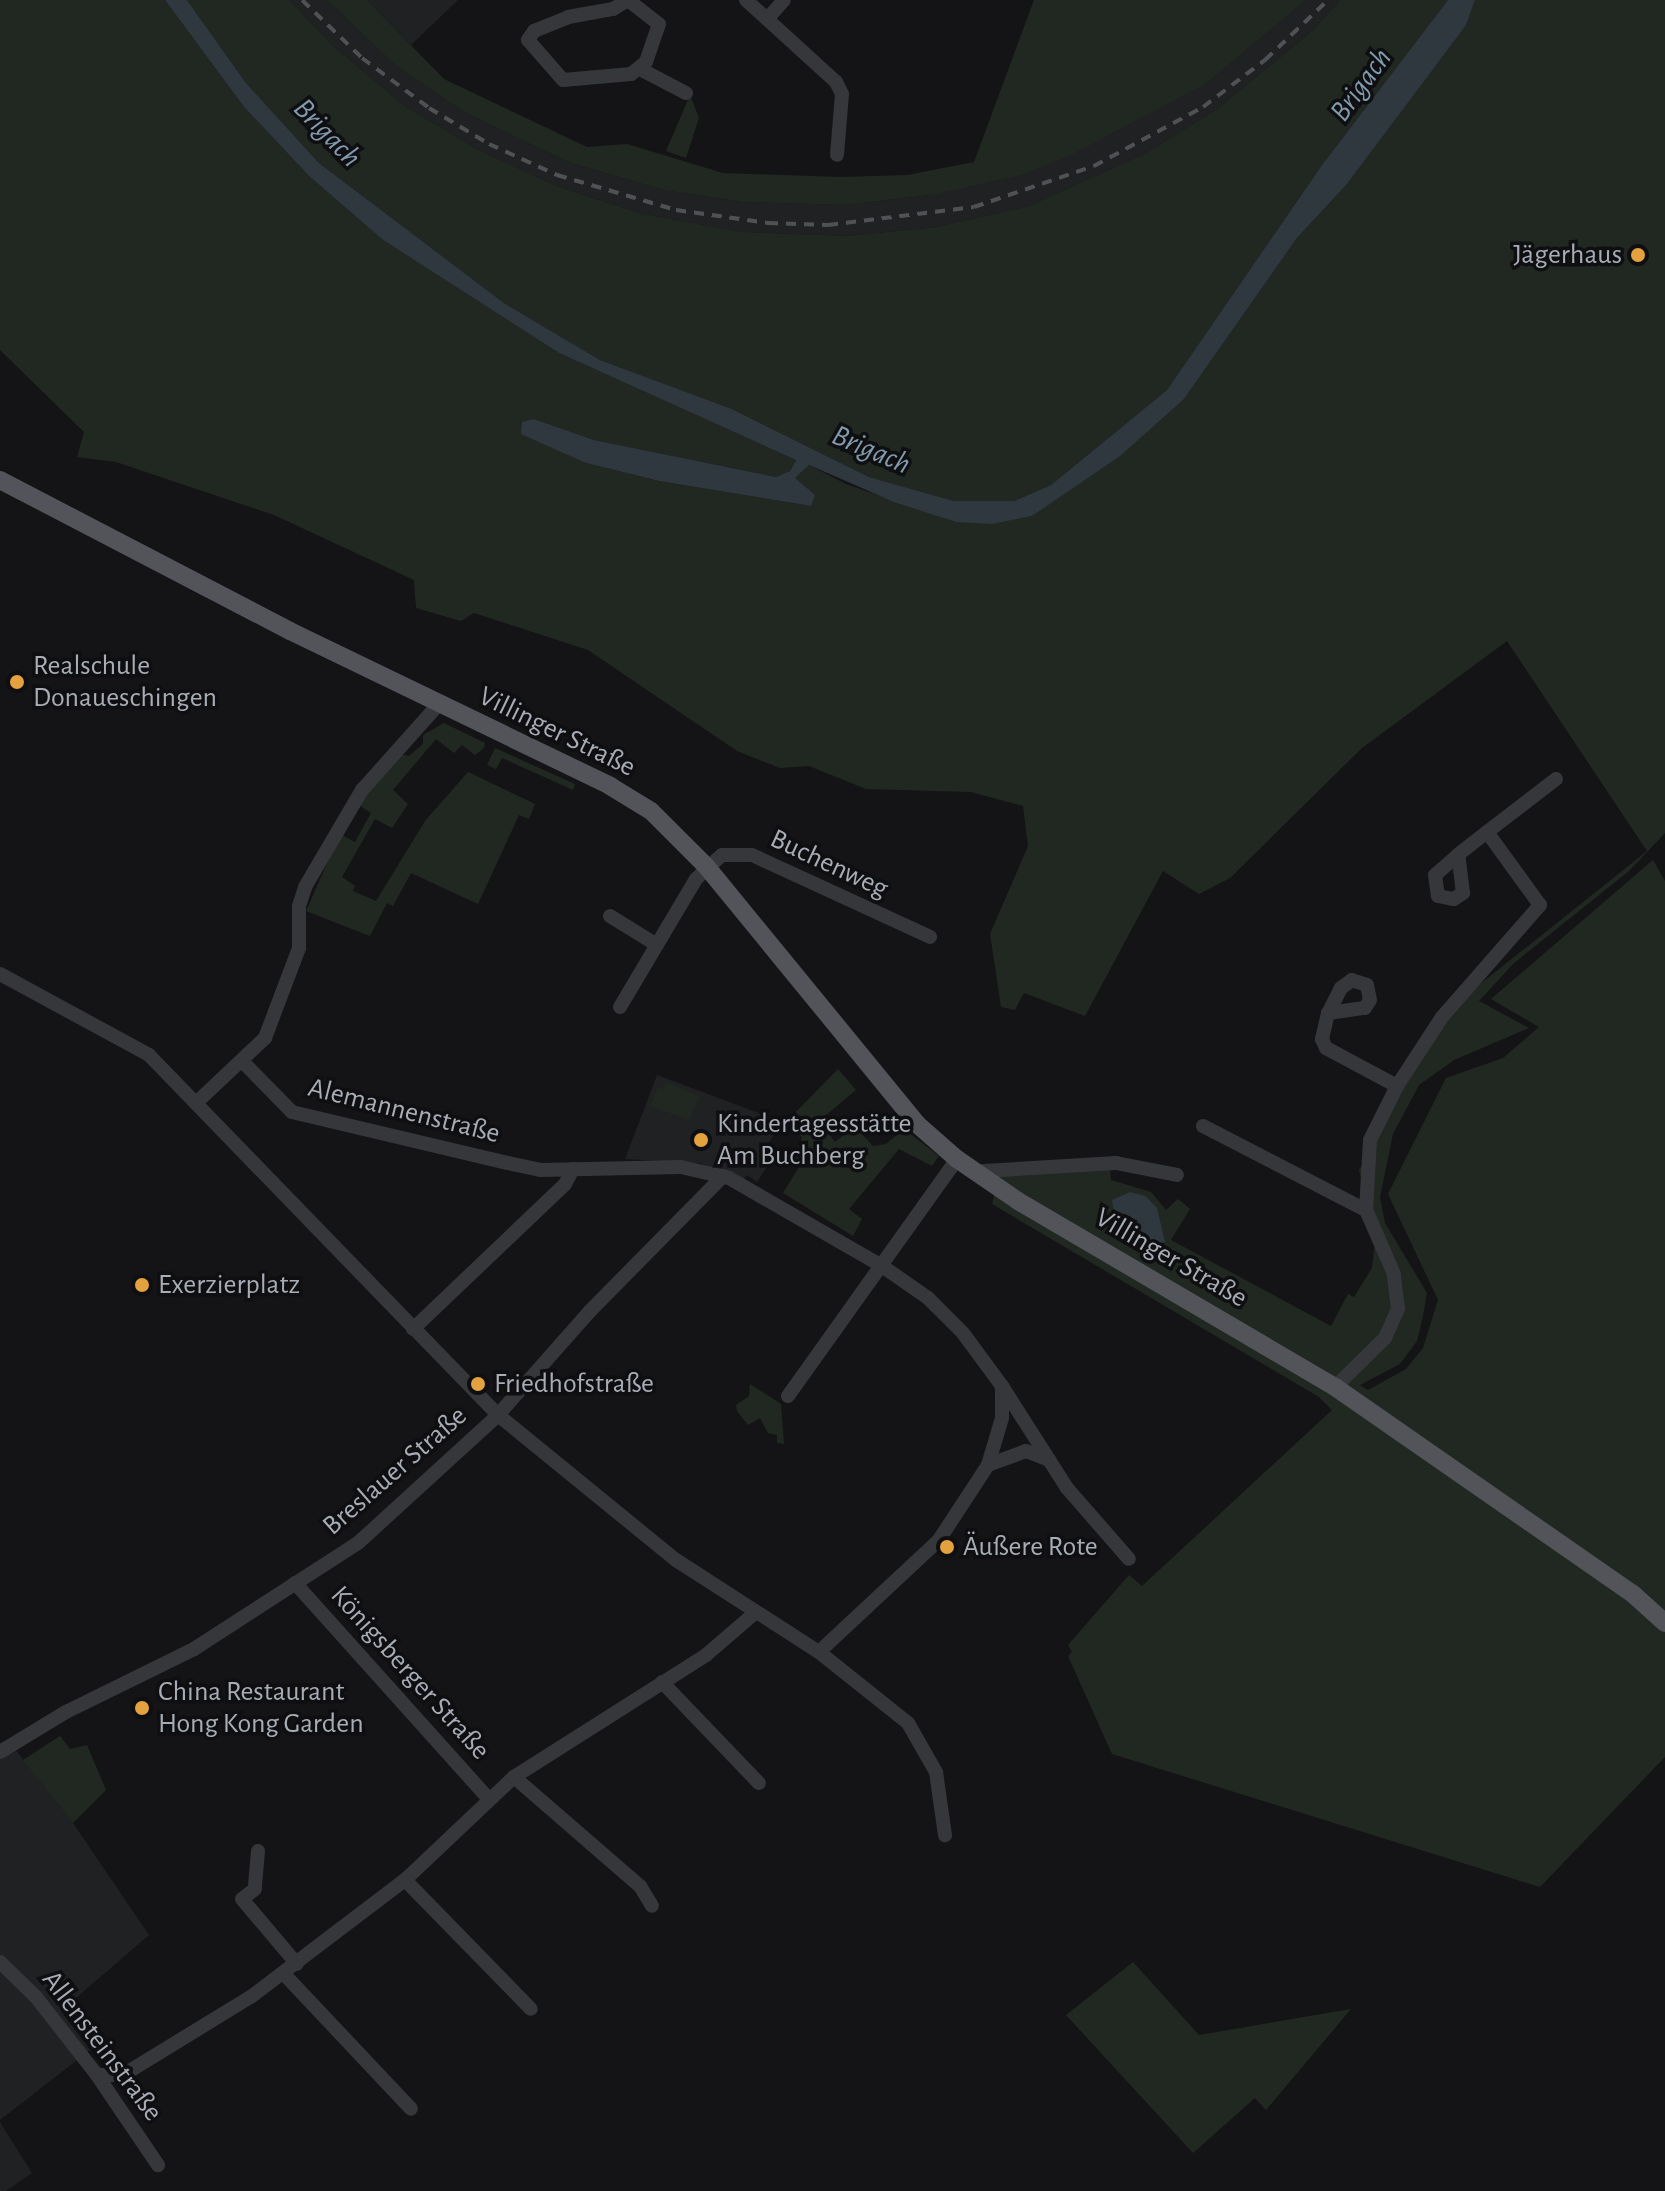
<!DOCTYPE html>
<meta charset="utf-8">
<style>
body{margin:0}
#map{position:relative;width:1665px;height:2191px;overflow:hidden;background:#141416;font-family:"Alegreya Sans",sans-serif}
div>[style]{position:absolute}
[style*='--x']{left:calc(var(--x)*1px);top:calc(var(--y)*1px);width:calc(var(--w)*1px);rotate:calc(var(--a)*1deg)}
.built>*{inset:0;background:#202123}
.green>*{inset:0;background:#212821}
.water>*{inset:0;background:#2f383e}
.minor>*{height:14px;margin:-7px;padding:0 7px;transform-origin:7px;border-radius:7px;background:#36373b}
.major>*{height:18px;margin:-9px;padding:0 9px;transform-origin:9px;border-radius:9px;background:#525459}
.rail>*{height:4px;margin-top:-2px;transform-origin:0;background:repeating-linear-gradient(90deg,#4f5155 0 10px,transparent 0 18px)}
.dots>*{width:22px;height:22px;translate:-50% -50%;box-sizing:border-box;border:4px solid #0f0f11;border-radius:50%}
span{translate:-50% -50%;white-space:nowrap;text-align:center;line-height:1.15;-webkit-text-stroke:7px #0f0f11;paint-order:stroke}
.poi-label{font-size:28px;color:#a7acb5}
.right{translate:-100% -50%;text-align:right}
.left{translate:0 -50%;text-align:left}
.street-label{font-size:28px;color:#a7acb5}
.water-label{font-size:30px;color:#819bae;font-style:italic}
</style>
<div id="map">
<div class="built">
<i style="clip-path:polygon(289px 0,327px 0,395px 65px,464px 112px,568px 162px,663px 190px,743px 202px,845px 205px,930px 195px,1207px 83px,1306px 0,1340px 0,1311px 32px,1216px 110px,1144px 154px,1029px 206px,936px 227px,849px 236px,742px 232px,639px 213px,554px 185px,479px 150px,406px 107px,333px 46px)"></i>
<i style="clip-path:polygon(367px 0,458px 0,411px 45px)"></i>
<i style="clip-path:polygon(657px 1075px,783px 1122px,760px 1155px,770px 1162px,757px 1182px,747px 1175px,742px 1181px,700px 1163px,625px 1159px)"></i>
<i style="clip-path:polygon(11px 1744px,73px 1823px,149px 1935px,61px 2011px,90px 2050px,0 2120px,0 1752px)"></i>
<i style="clip-path:polygon(0 2122px,32px 2173px,6px 2191px,0 2191px)"></i>
</div>
<div class="green">
<i style="clip-path:polygon(0 0,165px 0,244px 107px,309px 176px,383px 240px,559px 353px,796px 460px,790px 471px,776px 477px,594px 440px,534px 419px,586px 463px,658px 481px,811px 506px,814px 495px,795px 478px,809px 465px,846px 484px,956px 522px,1032px 516px,1184px 399px,1297px 238px,1347px 184px,1465px 25px,1475px 0,1665px 0,1665px 833px,1629px 871px,1514px 963px,1479px 1001px,1529px 1028px,1454px 1060px,1419px 1085px,1393px 1134px,1380px 1197px,1385px 1223px,1427px 1293px,1423px 1316px,1417px 1341px,1400px 1364px,1360px 1385px,1368px 1390px,1406px 1369px,1423px 1348px,1438px 1300px,1388px 1194px,1446px 1078px,1503px 1058px,1539px 1027px,1491px 999px,1653px 860px,1665px 881px,1665px 1757px,1540px 1887px,1112px 1754px,1068px 1656px,1072px 1652px,1068px 1645px,1129px 1575px,1142px 1586px,1332px 1410px,1319px 1397px,992px 1204px,1000px 1173px,1110px 1170px,1111px 1180px,1151px 1192px,1166px 1210px,1178px 1199px,1190px 1209px,1171px 1240px,1331px 1326px,1348px 1294px,1354px 1297px,1372px 1268px,1375px 1241px,1359px 1170px,1408px 1078px,1464px 997px,1647px 851px,1507px 641px,1362px 748px,1230px 878px,1199px 894px,1163px 871px,1085px 1016px,1024px 993px,1015px 1010px,1001px 1007px,990px 934px,1028px 846px,1023px 806px,971px 792px,866px 789px,809px 766px,780px 768px,737px 751px,588px 650px,474px 613px,461px 621px,416px 608px,414px 580px,274px 515px,116px 462px,77px 457px,84px 432px,0 350px)"></i>
<i style="clip-path:polygon(187px 0,289px 0,333px 46px,406px 107px,479px 150px,554px 185px,639px 213px,742px 232px,849px 236px,936px 227px,1029px 206px,1144px 154px,1216px 110px,1311px 32px,1340px 0,1448px 0,1322px 165px,1167px 390px,1051px 485px,1014px 501px,954px 501px,869px 477px,732px 409px,600px 360px,504px 303px,319px 163px,246px 83px)"></i>
<i style="clip-path:polygon(327px 0,367px 0,444px 79px,587px 147px,627px 144px,723px 173px,840px 177px,907px 175px,974px 162px,1034px 0,1306px 0,1207px 83px,1071px 155px,1021px 175px,930px 195px,845px 205px,743px 202px,663px 190px,568px 162px,464px 112px,395px 65px)"></i>
<i style="clip-path:polygon(690px 95px,699px 118px,686px 158px,666px 151px)"></i>
<i style="clip-path:polygon(444px 723px,485px 743px,484px 748px,475px 755px,462px 745px,454px 753px,436px 739px,393px 790px,408px 804px,392px 828px,375px 819px,342px 877px,355px 886px,353px 891px,376px 901px,425px 821px,468px 772px,535px 804px,529px 819px,519px 815px,478px 904px,411px 873px,393px 906px,387px 903px,370px 936px,306px 911px,340px 834px,355px 842px,371px 813px,357px 804px,401px 754px,409px 756px,423px 744px,423px 735px)"></i>
<i style="clip-path:polygon(495px 748px,575px 784px,573px 790px,502px 758px,496px 769px,487px 765px)"></i>
<i style="clip-path:polygon(838px 1069px,856px 1090px,819px 1121px,835px 1142px,855px 1126px,873px 1146px,886px 1144px,904px 1129px,939px 1156px,932px 1166px,899px 1149px,849px 1209px,862px 1219px,853px 1236px,783px 1193px,801px 1164px,793px 1157px,802px 1138px,789px 1119px)"></i>
<i style="clip-path:polygon(666px 1082px,699px 1096px,689px 1120px,650px 1106px,658px 1087px,663px 1089px)"></i>
<i style="clip-path:polygon(750px 1384px,781px 1404px,784px 1444px,777px 1443px,777px 1435px,768px 1433px,760px 1418px,748px 1425px,737px 1411px,736px 1405px,749px 1396px)"></i>
<i style="clip-path:polygon(60px 1736px,70px 1749px,87px 1745px,106px 1790px,73px 1823px,23px 1760px)"></i>
<i style="clip-path:polygon(1133px 1962px,1199px 2035px,1351px 2009px,1266px 2110px,1255px 2098px,1193px 2153px,1066px 2015px)"></i>
</div>
<div class="water">
<i style="clip-path:polygon(165px 0,187px 0,246px 83px,319px 163px,504px 303px,600px 360px,732px 409px,869px 477px,954px 501px,1014px 501px,1051px 485px,1167px 390px,1322px 165px,1448px 0,1475px 0,1466px 25px,1347px 184px,1297px 238px,1184px 399px,1120px 456px,1032px 516px,991px 524px,956px 522px,894px 502px,809px 465px,795px 478px,815px 495px,811px 506px,659px 481px,586px 463px,521px 434px,522px 422px,534px 419px,594px 440px,776px 477px,790px 471px,796px 460px,559px 353px,383px 240px,309px 176px,244px 107px)"></i>
<i style="clip-path:polygon(1130px 1192px,1145px 1196px,1157px 1208px,1165px 1242px,1153px 1246px,1115px 1218px,1112px 1200px)"></i>
</div>
<div class="minor">
<i style="--x:628;--y:0;--w:39;--a:38"></i>
<i style="--x:659;--y:24;--w:40;--a:108.9"></i>
<i style="--x:646;--y:62;--w:19;--a:141"></i>
<i style="--x:631;--y:74;--w:68;--a:175"></i>
<i style="--x:563;--y:80;--w:53;--a:-131.2"></i>
<i style="--x:528;--y:40;--w:11;--a:-56"></i>
<i style="--x:534;--y:31;--w:37;--a:-22"></i>
<i style="--x:568;--y:17;--w:46;--a:-10.1"></i>
<i style="--x:613;--y:9;--w:17;--a:-31"></i>
<i style="--x:746;--y:0;--w:122;--a:42.3"></i>
<i style="--x:836;--y:82;--w:13;--a:63"></i>
<i style="--x:842;--y:94;--w:61;--a:94.7"></i>
<i style="--x:767;--y:19;--w:25;--a:-48"></i>
<i style="--x:640;--y:69;--w:52;--a:27.6"></i>
<i style="--x:1487;--y:832;--w:87;--a:-37.5"></i>
<i style="--x:610;--y:916;--w:55;--a:31.7"></i>
<i style="--x:0;--y:974;--w:170;--a:28.5"></i>
<i style="--x:149;--y:1055;--w:501;--a:45.89"></i>
<i style="--x:498;--y:1415;--w:230;--a:39.2"></i>
<i style="--x:676;--y:1560;--w:170;--a:32.8"></i>
<i style="--x:819;--y:1652;--w:114;--a:38.6"></i>
<i style="--x:908;--y:1723;--w:56;--a:60.3"></i>
<i style="--x:936;--y:1772;--w:64;--a:81.9"></i>
<i style="--x:620;--y:1007;--w:149;--a:-59.3"></i>
<i style="--x:696;--y:879;--w:35;--a:-43"></i>
<i style="--x:722;--y:855;--w:30;--a:0"></i>
<i style="--x:752;--y:855;--w:196;--a:24.7"></i>
<i style="--x:1328;--y:1013;--w:37;--a:-8"></i>
<i style="--x:1365;--y:1008;--w:9;--a:-58"></i>
<i style="--x:1370;--y:1000;--w:15;--a:-101"></i>
<i style="--x:1367;--y:985;--w:16;--a:-162"></i>
<i style="--x:1352;--y:980;--w:14;--a:144"></i>
<i style="--x:1341;--y:988;--w:28;--a:117"></i>
<i style="--x:1328;--y:1013;--w:27;--a:103"></i>
<i style="--x:1322;--y:1039;--w:10;--a:66"></i>
<i style="--x:1326;--y:1048;--w:81;--a:28.2"></i>
<i style="--x:243;--y:1062;--w:70;--a:45.6"></i>
<i style="--x:292;--y:1112;--w:222;--a:13.3"></i>
<i style="--x:508;--y:1163;--w:33;--a:12"></i>
<i style="--x:540;--y:1170;--w:141;--a:-1.2"></i>
<i style="--x:681;--y:1167;--w:49;--a:12.9"></i>
<i style="--x:729;--y:1178;--w:177;--a:29.9"></i>
<i style="--x:882;--y:1266;--w:56;--a:34.8"></i>
<i style="--x:928;--y:1298;--w:49;--a:45"></i>
<i style="--x:963;--y:1333;--w:66;--a:53.7"></i>
<i style="--x:1002;--y:1386;--w:32;--a:90"></i>
<i style="--x:1002;--y:1418;--w:49;--a:106.6"></i>
<i style="--x:988;--y:1465;--w:90;--a:123.2"></i>
<i style="--x:939;--y:1540;--w:164;--a:137"></i>
<i style="--x:196;--y:1103;--w:95;--a:-43.3"></i>
<i style="--x:265;--y:1038;--w:96;--a:-69.3"></i>
<i style="--x:299;--y:948;--w:42;--a:-90"></i>
<i style="--x:299;--y:906;--w:20;--a:-72"></i>
<i style="--x:305;--y:887;--w:113;--a:-59.6"></i>
<i style="--x:362;--y:790;--w:114;--a:-48.2"></i>
<i style="--x:1203;--y:1126;--w:183;--a:27.3"></i>
<i style="--x:979;--y:1175;--w:6;--a:-39"></i>
<i style="--x:984;--y:1171;--w:132;--a:-3.5"></i>
<i style="--x:1116;--y:1163;--w:62;--a:11.1"></i>
<i style="--x:413;--y:1329;--w:210;--a:-43.6"></i>
<i style="--x:565;--y:1184;--w:17;--a:-62"></i>
<i style="--x:1002;--y:1386;--w:121;--a:57.5"></i>
<i style="--x:1067;--y:1488;--w:94;--a:48.9"></i>
<i style="--x:1335;--y:1387;--w:70;--a:-44.4"></i>
<i style="--x:1385;--y:1338;--w:32;--a:-66"></i>
<i style="--x:1398;--y:1309;--w:35;--a:-97"></i>
<i style="--x:1394;--y:1274;--w:70;--a:-113.6"></i>
<i style="--x:1366;--y:1210;--w:70;--a:-86.7"></i>
<i style="--x:1370;--y:1140;--w:60;--a:-63.4"></i>
<i style="--x:1397;--y:1086;--w:82;--a:-56.9"></i>
<i style="--x:1442;--y:1017;--w:149;--a:-48.8"></i>
<i style="--x:1540;--y:905;--w:90;--a:-126"></i>
<i style="--x:1487;--y:832;--w:37;--a:142"></i>
<i style="--x:1458;--y:855;--w:30;--a:139"></i>
<i style="--x:1435;--y:875;--w:21;--a:82"></i>
<i style="--x:1438;--y:896;--w:16;--a:11"></i>
<i style="--x:1454;--y:899;--w:11;--a:-34"></i>
<i style="--x:1463;--y:893;--w:38;--a:-97"></i>
<i style="--x:788;--y:1396;--w:291;--a:-54.5"></i>
<i style="--x:988;--y:1465;--w:40;--a:-20.2"></i>
<i style="--x:1026;--y:1451;--w:25;--a:21"></i>
<i style="--x:295;--y:1583;--w:288;--a:48.1"></i>
<i style="--x:662;--y:1682;--w:140;--a:46.2"></i>
<i style="--x:0;--y:1752;--w:77;--a:-31.2"></i>
<i style="--x:66;--y:1712;--w:143;--a:-26.2"></i>
<i style="--x:194;--y:1649;--w:195;--a:-32.9"></i>
<i style="--x:358;--y:1543;--w:190;--a:-42.4"></i>
<i style="--x:498;--y:1415;--w:139;--a:-48.5"></i>
<i style="--x:590;--y:1311;--w:190;--a:-45.4"></i>
<i style="--x:514;--y:1777;--w:167;--a:40.9"></i>
<i style="--x:640;--y:1886;--w:23;--a:59"></i>
<i style="--x:258;--y:1851;--w:38;--a:95"></i>
<i style="--x:255;--y:1889;--w:16;--a:142"></i>
<i style="--x:242;--y:1899;--w:85;--a:49.8"></i>
<i style="--x:405;--y:1880;--w:180;--a:45.7"></i>
<i style="--x:0;--y:1962;--w:50;--a:44.2"></i>
<i style="--x:36;--y:1997;--w:99;--a:52"></i>
<i style="--x:97;--y:2075;--w:109;--a:55.9"></i>
<i style="--x:284;--y:1974;--w:185;--a:46.7"></i>
<i style="--x:97;--y:2075;--w:26;--a:0"></i>
<i style="--x:123;--y:2075;--w:151;--a:-31.5"></i>
<i style="--x:252;--y:1996;--w:192;--a:-37.2"></i>
<i style="--x:405;--y:1880;--w:150;--a:-43.4"></i>
<i style="--x:514;--y:1777;--w:227;--a:-32.4"></i>
<i style="--x:706;--y:1655;--w:66;--a:-40.7"></i>
</div>
<div class="major">
<i style="--x:0;--y:480;--w:327;--a:27.5"></i>
<i style="--x:290;--y:631;--w:356;--a:25.8"></i>
<i style="--x:610;--y:786;--w:48;--a:31.4"></i>
<i style="--x:651;--y:811;--w:78;--a:45"></i>
<i style="--x:706;--y:866;--w:333;--a:50.7"></i>
<i style="--x:917;--y:1124;--w:53;--a:41.2"></i>
<i style="--x:957;--y:1159;--w:74;--a:34.5"></i>
<i style="--x:1018;--y:1201;--w:368;--a:30.4"></i>
<i style="--x:1335;--y:1387;--w:363;--a:34.8"></i>
<i style="--x:1633;--y:1594;--w:43;--a:42.2"></i>
</div>
<div class="rail">
<i style="--x:302;--y:0;--w:83;--a:44"></i>
<i style="--x:362;--y:58;--w:84;--a:36.7"></i>
<i style="--x:429;--y:108;--w:70;--a:31"></i>
<i style="--x:489;--y:144;--w:75;--a:24.5"></i>
<i style="--x:557;--y:175;--w:124;--a:16.4"></i>
<i style="--x:676;--y:210;--w:93;--a:8"></i>
<i style="--x:768;--y:223;--w:60;--a:1.9"></i>
<i style="--x:828;--y:225;--w:147;--a:-7"></i>
<i style="--x:974;--y:207;--w:127;--a:-18.9"></i>
<i style="--x:1094;--y:166;--w:124;--a:-28.4"></i>
<i style="--x:1203;--y:107;--w:78;--a:-37.2"></i>
<i style="--x:1265;--y:60;--w:87;--a:-43.6"></i>
</div>
<div class="dots">
<i style="left:1638px;top:255px;background:#e4a23f"></i>
<i style="left:17px;top:682px;background:#e4a23f"></i>
<i style="left:701px;top:1140px;background:#e4a23f"></i>
<i style="left:142px;top:1285px;background:#e4a23f"></i>
<i style="left:478px;top:1384px;background:#e4a23f"></i>
<i style="left:947px;top:1547px;background:#e4a23f"></i>
<i style="left:142px;top:1708px;background:#e4a23f"></i>
</div>
<div class="poi-label">
<span class="right" style="left:1622px;top:255px">Jägerhaus</span>
<span class="left" style="left:33px;top:682px">Realschule<br>Donaueschingen</span>
<span class="left" style="left:717px;top:1140px">Kindertagesstätte<br>Am Buchberg</span>
<span class="left" style="left:158px;top:1285px">Exerzierplatz</span>
<span class="left" style="left:494px;top:1384px">Friedhofstraße</span>
<span class="left" style="left:963px;top:1547px">Äußere Rote</span>
<span class="left" style="left:158px;top:1708px">China Restaurant<br>Hong Kong Garden</span>
</div>
<div class="street-label">
<span style="left:557px;top:732px;rotate:26deg">Villinger Straße</span>
<span style="left:829px;top:864px;rotate:25deg">Buchenweg</span>
<span style="left:404px;top:1111px;rotate:14deg">Alemannenstraße</span>
<span style="left:1171px;top:1258px;rotate:30deg">Villinger Straße</span>
<span style="left:395px;top:1471px;rotate:-41deg">Breslauer Straße</span>
<span style="left:410px;top:1673px;rotate:48deg">Königsberger Straße</span>
<span style="left:102px;top:2046px;rotate:53deg">Allensteinstraße</span>
</div>
<div class="water-label">
<span style="left:1361px;top:85px;rotate:-54deg">Brigach</span>
<span style="left:327px;top:133px;rotate:46deg">Brigach</span>
<span style="left:871px;top:450px;rotate:23deg">Brigach</span>
</div>
</div>
